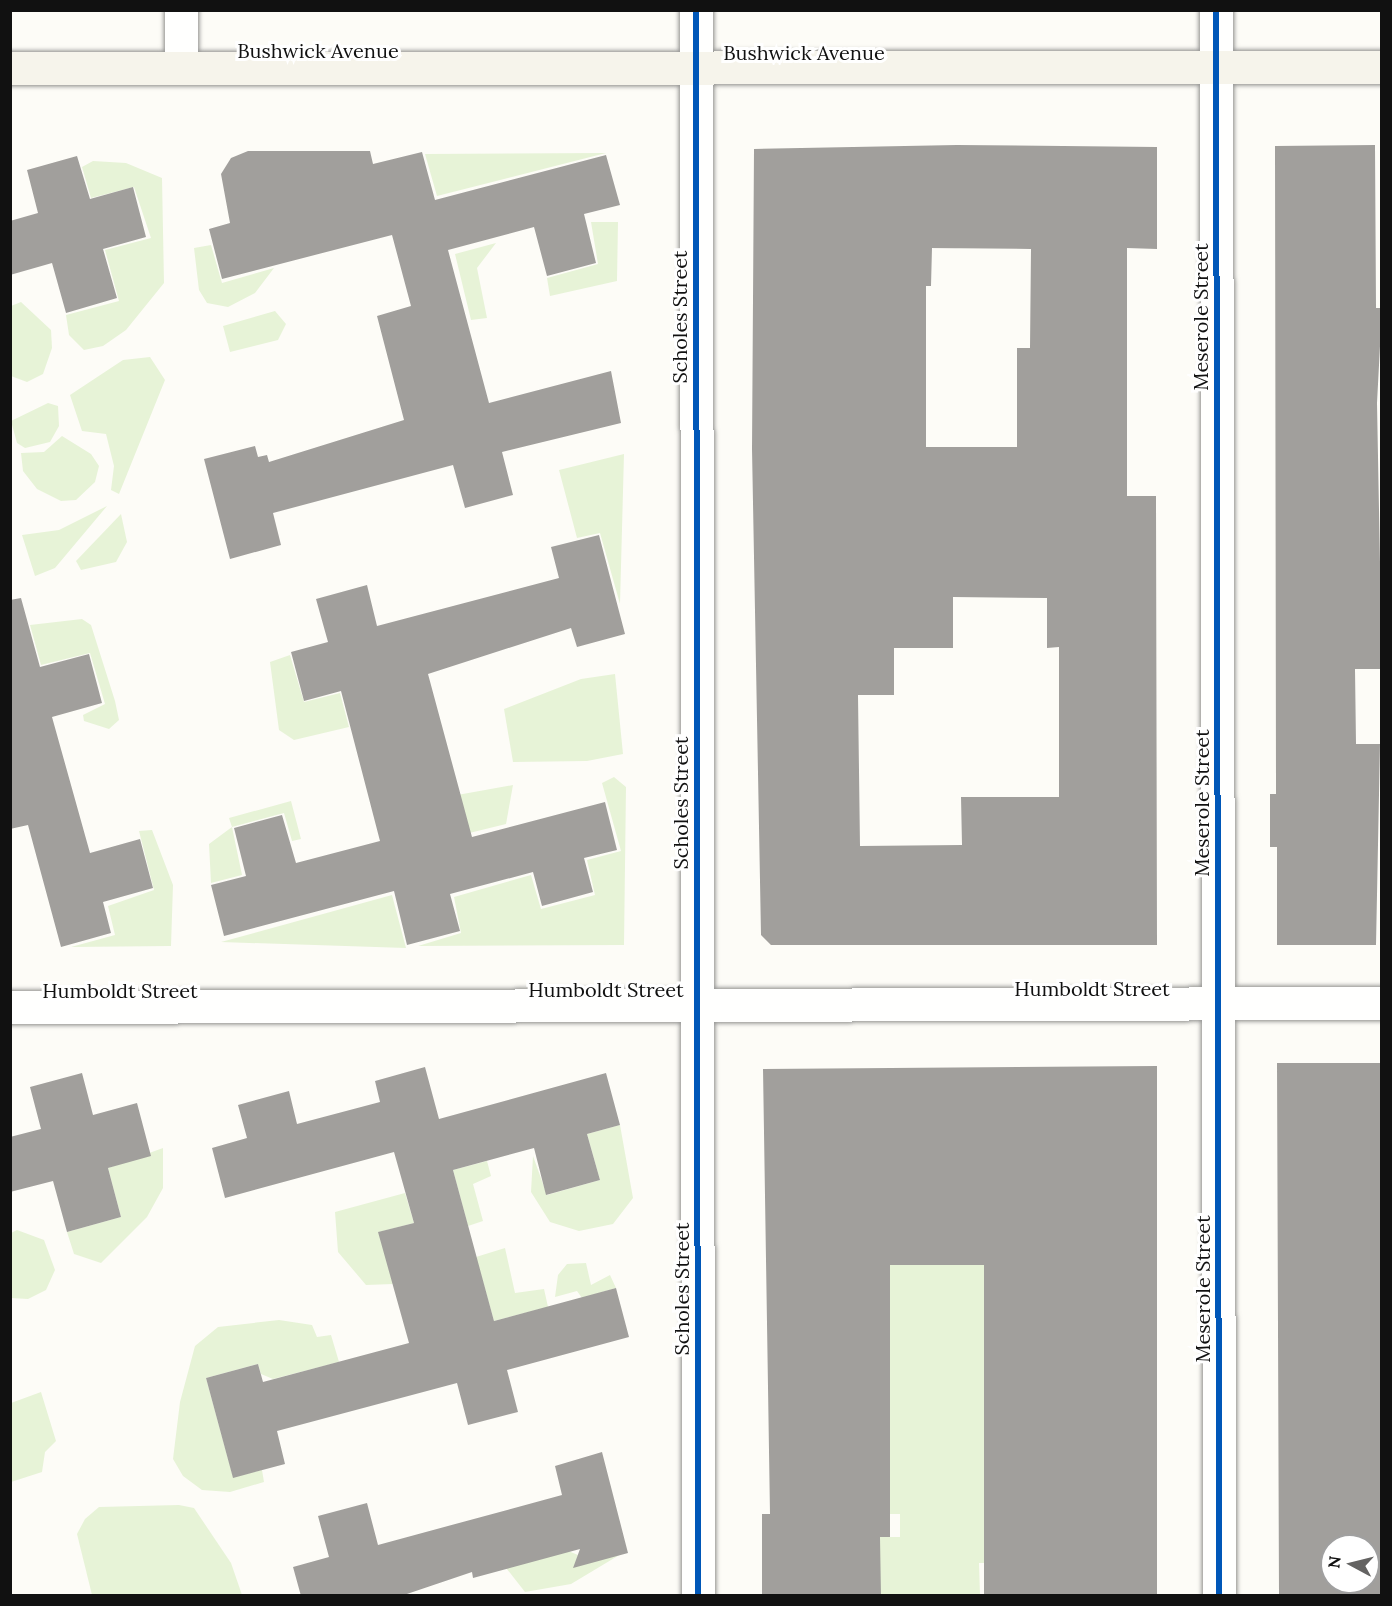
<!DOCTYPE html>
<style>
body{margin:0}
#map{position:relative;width:1392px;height:1606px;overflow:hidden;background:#fdfcf7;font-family:Lora,serif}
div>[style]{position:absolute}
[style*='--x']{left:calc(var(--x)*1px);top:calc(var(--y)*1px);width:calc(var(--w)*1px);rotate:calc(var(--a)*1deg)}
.green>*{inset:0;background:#e7f3d7}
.building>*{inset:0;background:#a19f9c}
.roads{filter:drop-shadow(0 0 2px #979795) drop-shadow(0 0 2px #979795)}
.minor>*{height:33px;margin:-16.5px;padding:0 16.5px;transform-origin:16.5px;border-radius:16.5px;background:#fffffe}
.secondary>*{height:33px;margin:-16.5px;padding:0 16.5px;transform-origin:16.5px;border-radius:16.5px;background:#f6f4eb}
.cycleway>*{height:6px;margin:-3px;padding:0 3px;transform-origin:3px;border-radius:3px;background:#0057b8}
span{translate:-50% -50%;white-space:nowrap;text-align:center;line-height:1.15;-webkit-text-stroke:6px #fff;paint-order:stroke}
.street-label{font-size:20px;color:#111}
.frame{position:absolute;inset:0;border:12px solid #111;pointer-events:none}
.north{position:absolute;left:1320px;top:1534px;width:60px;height:60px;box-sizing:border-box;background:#fff;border:2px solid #a0a0a0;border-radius:50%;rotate:277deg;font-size:16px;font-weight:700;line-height:24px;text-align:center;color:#111}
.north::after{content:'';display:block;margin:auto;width:21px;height:27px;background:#646362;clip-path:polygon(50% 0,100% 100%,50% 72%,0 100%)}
</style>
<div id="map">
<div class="green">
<i style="clip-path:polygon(606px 153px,437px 196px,425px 154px)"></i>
<i style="clip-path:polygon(93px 161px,126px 163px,162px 178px,164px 283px,126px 330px,103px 346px,84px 350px,69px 335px,66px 315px,119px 301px,105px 250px,151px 238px,134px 187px,91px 198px,82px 167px)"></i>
<i style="clip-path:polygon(591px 222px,618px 222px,617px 281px,550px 296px,547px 278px,598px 264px)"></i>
<i style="clip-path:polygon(496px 243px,477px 268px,487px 318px,471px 320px,455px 254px)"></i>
<i style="clip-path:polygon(211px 245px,222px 283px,274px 268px,255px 293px,228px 307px,207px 303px,199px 290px,194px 248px)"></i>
<i style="clip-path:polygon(21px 302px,51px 330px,52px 348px,43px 374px,27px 382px,11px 376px,11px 306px)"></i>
<i style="clip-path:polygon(275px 311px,286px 324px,278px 340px,230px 352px,223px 326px)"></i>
<i style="clip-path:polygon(150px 357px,165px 380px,119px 494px,111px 490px,114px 466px,106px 434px,82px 431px,70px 395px,123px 360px)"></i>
<i style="clip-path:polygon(48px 403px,58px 406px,59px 426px,50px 442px,25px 448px,17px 443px,11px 421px)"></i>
<i style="clip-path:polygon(62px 436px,91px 454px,99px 466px,95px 482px,76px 500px,61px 501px,37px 489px,23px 471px,21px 453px,44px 452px)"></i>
<i style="clip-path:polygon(624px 454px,620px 604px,600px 533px,577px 538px,559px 470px)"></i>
<i style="clip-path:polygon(107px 506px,55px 568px,35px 576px,22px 535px,59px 530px)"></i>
<i style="clip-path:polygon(121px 514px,127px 542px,116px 562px,81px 570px,76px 561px)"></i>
<i style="clip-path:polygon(82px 619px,91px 625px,115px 701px,119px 720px,109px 729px,84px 721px,83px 715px,105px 704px,90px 653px,41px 665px,30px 625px)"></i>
<i style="clip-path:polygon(290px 655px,304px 702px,340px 693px,349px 727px,294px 740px,279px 730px,270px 662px)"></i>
<i style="clip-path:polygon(615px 674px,623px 754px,587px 761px,513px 762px,504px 709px,581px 679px)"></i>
<i style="clip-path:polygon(614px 777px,626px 787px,624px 945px,418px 946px,461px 933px,454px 897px,531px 875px,541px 909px,595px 895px,587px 860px,621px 851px,602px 783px)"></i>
<i style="clip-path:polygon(513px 785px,506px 824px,449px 838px,424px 801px)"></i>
<i style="clip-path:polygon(291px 801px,301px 839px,292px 841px,284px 813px,232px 827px,242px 875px,211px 883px,209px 844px,232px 827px,229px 818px)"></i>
<i style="clip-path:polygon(152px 830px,173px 885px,171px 946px,71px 947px,115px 935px,108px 906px,154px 890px,139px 831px)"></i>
<i style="clip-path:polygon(392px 895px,406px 948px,221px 942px)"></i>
<i style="clip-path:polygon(620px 1125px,633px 1198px,613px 1224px,579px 1231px,550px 1222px,531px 1192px,533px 1156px,547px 1195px,600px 1180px,587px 1134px)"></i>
<i style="clip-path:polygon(163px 1148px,163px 1188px,147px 1217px,101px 1263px,74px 1254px,67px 1232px,121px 1217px,108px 1168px)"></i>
<i style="clip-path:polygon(487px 1161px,491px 1176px,473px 1184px,483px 1221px,468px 1226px,453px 1170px)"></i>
<i style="clip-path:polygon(405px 1193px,414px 1223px,379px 1232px,393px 1284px,366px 1285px,338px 1252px,335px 1212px)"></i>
<i style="clip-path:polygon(17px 1230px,44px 1240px,55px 1270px,46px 1290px,28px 1299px,11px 1298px,11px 1233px)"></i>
<i style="clip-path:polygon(505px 1248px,515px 1293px,544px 1289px,548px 1307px,494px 1321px,476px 1257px)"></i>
<i style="clip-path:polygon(586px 1263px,591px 1285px,610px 1275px,616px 1288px,582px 1298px,577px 1291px,555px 1297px,558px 1275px,567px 1264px)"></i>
<i style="clip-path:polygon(890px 1265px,984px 1265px,984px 1563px,979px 1563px,980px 1595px,880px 1595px,873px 1537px,900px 1537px,900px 1514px,890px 1514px)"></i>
<i style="clip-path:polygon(279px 1320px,312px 1325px,317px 1337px,331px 1335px,339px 1362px,273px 1379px,261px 1374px,258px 1364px,206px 1378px,233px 1477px,262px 1470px,264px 1482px,230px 1492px,202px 1490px,183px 1476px,173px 1459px,180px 1402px,195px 1346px,218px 1327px)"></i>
<i style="clip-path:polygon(41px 1392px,56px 1441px,45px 1452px,42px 1472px,11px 1482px,11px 1403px)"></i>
<i style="clip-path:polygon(179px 1505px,194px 1508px,231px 1563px,242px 1595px,92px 1595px,77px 1534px,85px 1519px,99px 1507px)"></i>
<i style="clip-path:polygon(561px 1548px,578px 1555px,575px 1565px,621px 1554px,571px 1584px,525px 1592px,503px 1564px)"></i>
</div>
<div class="building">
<i style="clip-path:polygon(evenodd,957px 145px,1157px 147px,1157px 249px,1127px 248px,1127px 496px,1156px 496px,1157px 945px,771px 945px,761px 935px,752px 449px,754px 149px,957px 145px,932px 248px,1031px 249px,1030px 348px,1017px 348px,1017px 447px,926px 447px,926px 286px,931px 286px,932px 248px,957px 145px,953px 597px,1047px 598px,1047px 648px,1059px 647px,1059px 797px,961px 797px,962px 845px,860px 846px,858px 695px,894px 695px,894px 648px,953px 648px,953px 597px)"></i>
<i style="clip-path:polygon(1375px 145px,1376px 308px,1382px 308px,1377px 403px,1382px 669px,1355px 669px,1356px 744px,1380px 744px,1376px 945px,1277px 945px,1277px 847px,1270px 847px,1270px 794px,1276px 794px,1275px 146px)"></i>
<i style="clip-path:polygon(248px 151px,370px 151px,373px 164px,422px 152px,435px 200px,606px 155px,620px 205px,584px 214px,596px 263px,547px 276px,534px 227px,448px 250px,489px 403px,611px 371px,621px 423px,502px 452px,513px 495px,465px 508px,453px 465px,273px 513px,281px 545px,230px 559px,204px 459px,255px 446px,258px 457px,267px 455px,269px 462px,404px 420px,377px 316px,411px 306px,392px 235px,222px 279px,209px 229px,230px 223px,221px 174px,231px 158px)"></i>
<i style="clip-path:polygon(77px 156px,90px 199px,133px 187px,146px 237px,103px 249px,117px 298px,66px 313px,52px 263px,10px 275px,10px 221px,38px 213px,27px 170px)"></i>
<i style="clip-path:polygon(599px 535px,625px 634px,577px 647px,571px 628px,428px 674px,472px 837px,605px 802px,617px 850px,584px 858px,593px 892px,542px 906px,533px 872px,450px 894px,460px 931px,407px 945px,394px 891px,224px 936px,211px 885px,246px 876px,234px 828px,282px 815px,296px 863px,380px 841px,341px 691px,304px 701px,291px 652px,328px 642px,316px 599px,367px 585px,377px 626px,559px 578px,551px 547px)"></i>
<i style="clip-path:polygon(21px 598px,40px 667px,89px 654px,102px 703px,52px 717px,90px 853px,140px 839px,153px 888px,103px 902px,111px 933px,61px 947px,28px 825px,10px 829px,10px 600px)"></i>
<i style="clip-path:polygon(evenodd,1277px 1063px,1382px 1063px,1382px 1596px,1279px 1596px,1277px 1063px,1332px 1546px,1368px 1546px,1368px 1582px,1332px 1582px,1332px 1546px)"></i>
<i style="clip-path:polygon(1157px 1066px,1157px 1596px,984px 1596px,984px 1265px,890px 1265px,890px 1537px,880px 1537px,881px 1596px,762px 1596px,762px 1514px,770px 1514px,763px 1069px)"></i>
<i style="clip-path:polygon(425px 1067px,439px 1119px,606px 1073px,620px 1125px,587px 1134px,600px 1180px,546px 1195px,534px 1148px,453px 1170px,494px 1321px,616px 1288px,629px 1337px,507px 1370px,518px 1412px,468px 1425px,457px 1383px,277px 1431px,285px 1464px,233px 1478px,206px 1378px,258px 1364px,263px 1382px,409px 1343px,378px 1232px,414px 1223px,394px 1152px,225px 1198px,212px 1148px,247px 1138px,238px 1105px,289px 1091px,297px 1124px,380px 1102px,375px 1081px)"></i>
<i style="clip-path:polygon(82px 1073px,93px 1115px,137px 1103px,151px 1156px,108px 1168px,121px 1217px,67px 1232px,53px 1181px,10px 1192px,10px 1137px,41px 1129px,30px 1087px)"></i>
<i style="clip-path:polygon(602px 1452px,628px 1553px,573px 1568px,580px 1549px,473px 1578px,472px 1572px,401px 1596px,301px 1596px,293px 1567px,329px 1557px,318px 1516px,367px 1503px,378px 1545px,562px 1495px,555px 1466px)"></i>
</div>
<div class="roads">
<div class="minor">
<i style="--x:181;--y:10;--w:56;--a:90"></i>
<i style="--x:696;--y:10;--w:1586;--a:89.93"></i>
<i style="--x:1216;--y:10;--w:1586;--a:89.89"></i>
<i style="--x:10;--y:1007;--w:1372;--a:-0.17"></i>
</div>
<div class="secondary">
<i style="--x:10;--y:68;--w:1372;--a:-0.04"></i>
</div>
</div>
<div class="cycleway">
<i style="--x:696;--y:10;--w:1586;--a:89.93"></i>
<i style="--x:1216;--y:10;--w:1586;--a:89.89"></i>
</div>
<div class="street-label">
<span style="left:318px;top:50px">Bushwick Avenue</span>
<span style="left:804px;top:52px">Bushwick Avenue</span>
<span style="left:679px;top:317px;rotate:-90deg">Scholes Street</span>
<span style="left:1200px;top:317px;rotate:-90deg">Meserole Street</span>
<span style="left:680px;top:803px;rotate:-90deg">Scholes Street</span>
<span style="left:1201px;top:803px;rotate:-90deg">Meserole Street</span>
<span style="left:1092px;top:988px">Humboldt Street</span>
<span style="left:606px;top:989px">Humboldt Street</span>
<span style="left:120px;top:990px">Humboldt Street</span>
<span style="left:681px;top:1289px;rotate:-90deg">Scholes Street</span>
<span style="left:1202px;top:1289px;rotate:-90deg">Meserole Street</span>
</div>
<div class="frame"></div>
<div class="north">N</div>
</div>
